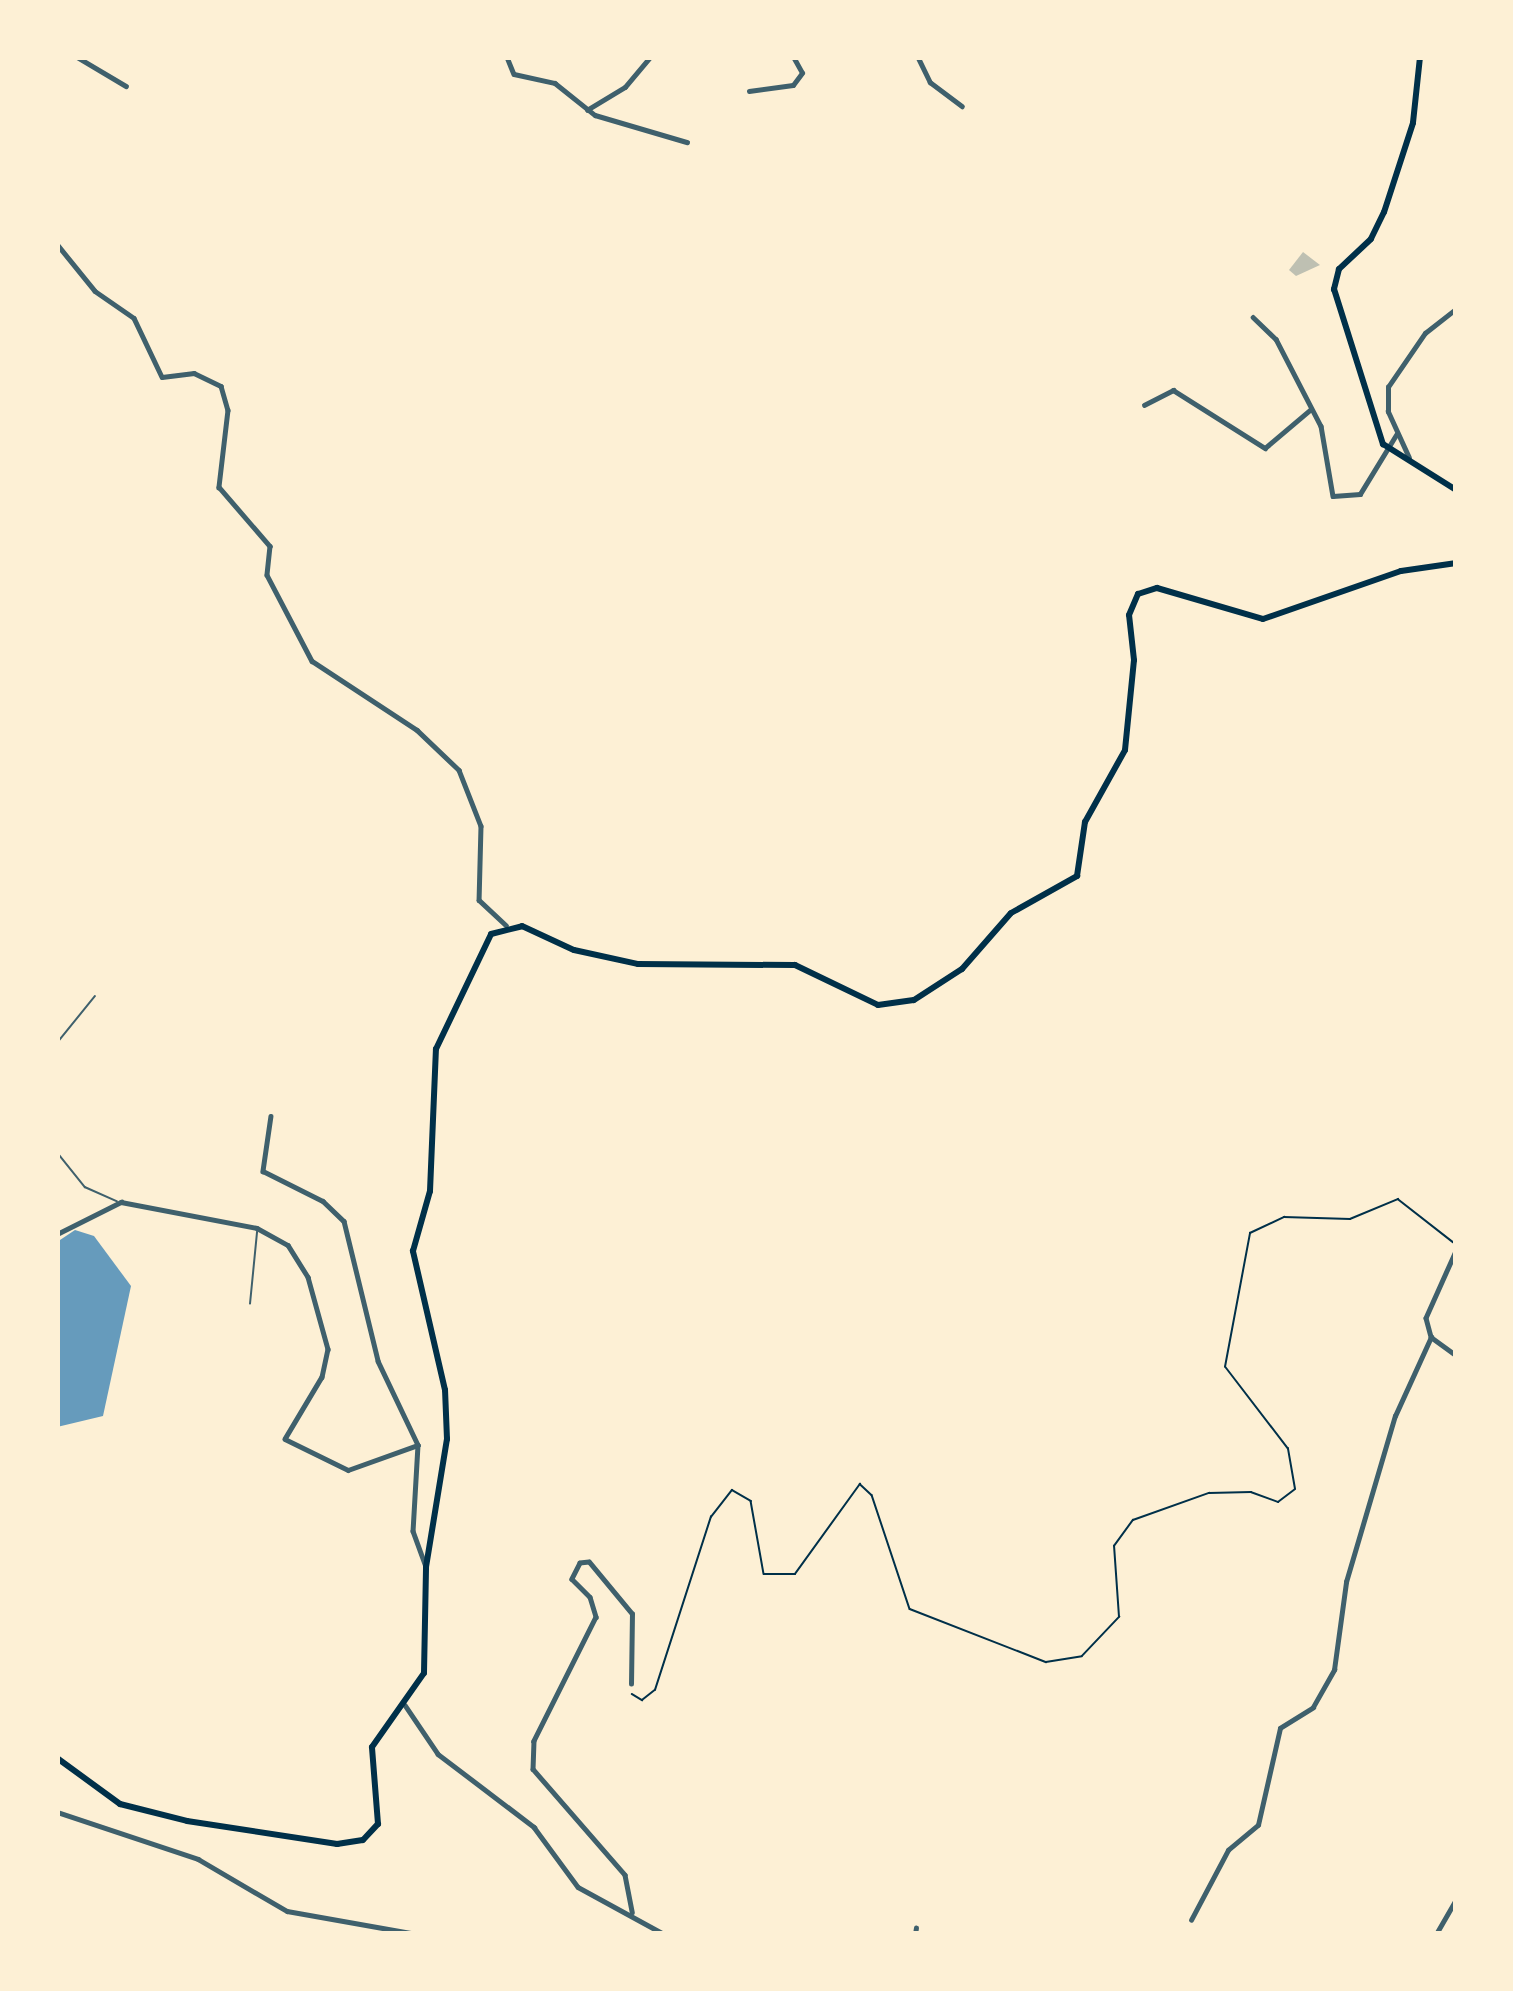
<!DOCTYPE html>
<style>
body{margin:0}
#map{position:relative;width:1513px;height:1991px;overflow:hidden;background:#fdf0d5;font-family:Barlow,sans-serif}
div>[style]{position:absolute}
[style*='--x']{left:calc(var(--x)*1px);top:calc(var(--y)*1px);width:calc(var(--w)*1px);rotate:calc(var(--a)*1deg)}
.water>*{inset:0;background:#669bbc}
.building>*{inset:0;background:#bec0b2}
.path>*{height:1.5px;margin:-0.75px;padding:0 0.75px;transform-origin:0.75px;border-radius:0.75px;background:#003049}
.service>*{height:1.5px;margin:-0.75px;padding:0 0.75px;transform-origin:0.75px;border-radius:0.75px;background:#3f606c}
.minor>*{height:4.5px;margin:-2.25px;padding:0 2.25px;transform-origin:2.25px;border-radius:2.25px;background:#3f606c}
.tertiary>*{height:4.5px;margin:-2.25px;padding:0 2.25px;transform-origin:2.25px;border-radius:2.25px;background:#3f606c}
.secondary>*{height:6px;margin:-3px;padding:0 3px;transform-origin:3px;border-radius:3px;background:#003049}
span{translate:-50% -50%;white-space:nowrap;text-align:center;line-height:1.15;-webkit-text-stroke:12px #fdf0d5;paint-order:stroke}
.frame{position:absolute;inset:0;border:60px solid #fdf0d5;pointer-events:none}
</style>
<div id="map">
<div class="water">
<i style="clip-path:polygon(75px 1230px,94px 1236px,131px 1286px,103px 1416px,57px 1427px,57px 1242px)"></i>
</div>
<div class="building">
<i style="clip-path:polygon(1303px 252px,1320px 265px,1296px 276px,1289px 270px)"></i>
</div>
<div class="path">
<i style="--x:632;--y:1694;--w:12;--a:31"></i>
<i style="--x:642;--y:1700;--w:16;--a:-38"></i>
<i style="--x:655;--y:1690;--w:182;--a:-72.1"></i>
<i style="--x:711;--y:1517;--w:34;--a:-52"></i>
<i style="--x:732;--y:1490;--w:22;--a:30"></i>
<i style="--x:751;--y:1501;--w:74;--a:79.9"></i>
<i style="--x:764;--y:1574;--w:31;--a:0"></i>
<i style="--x:795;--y:1574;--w:111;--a:-54.2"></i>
<i style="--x:860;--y:1484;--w:16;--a:43"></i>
<i style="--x:872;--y:1495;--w:120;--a:71.6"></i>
<i style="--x:910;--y:1609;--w:146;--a:21.3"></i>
<i style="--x:1046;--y:1662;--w:36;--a:-9"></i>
<i style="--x:1082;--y:1656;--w:54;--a:-46.5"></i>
<i style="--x:1119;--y:1617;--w:71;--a:-94"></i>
<i style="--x:1114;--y:1546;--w:32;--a:-54"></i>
<i style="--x:1133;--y:1520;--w:81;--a:-19.6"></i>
<i style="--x:1209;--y:1493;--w:42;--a:-1.4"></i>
<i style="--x:1251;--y:1492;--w:29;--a:20"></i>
<i style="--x:1278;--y:1502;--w:21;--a:-37"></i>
<i style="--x:1295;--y:1489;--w:41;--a:-99.9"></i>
<i style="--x:1288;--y:1449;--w:103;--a:-127.5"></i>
<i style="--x:1225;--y:1367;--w:136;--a:-79.4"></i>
<i style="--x:1250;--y:1233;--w:38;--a:-25"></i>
<i style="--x:1284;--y:1217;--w:66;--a:1.7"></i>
<i style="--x:1350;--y:1219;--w:52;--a:-22.6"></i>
<i style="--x:1398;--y:1199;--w:70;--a:38"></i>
</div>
<div class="service">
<i style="--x:57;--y:1043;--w:60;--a:-51"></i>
<i style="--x:57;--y:1152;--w:45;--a:51.3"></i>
<i style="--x:85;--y:1187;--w:35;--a:24"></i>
<i style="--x:250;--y:1304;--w:72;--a:-84.4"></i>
</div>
<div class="minor">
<i style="--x:77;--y:57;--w:57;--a:30.6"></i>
<i style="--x:507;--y:57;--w:18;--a:68"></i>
<i style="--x:514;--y:74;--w:42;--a:12.4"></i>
<i style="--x:555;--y:83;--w:51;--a:38.7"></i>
<i style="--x:595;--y:115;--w:96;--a:16.4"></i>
<i style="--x:918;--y:57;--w:28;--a:64"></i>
<i style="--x:930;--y:82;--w:40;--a:37"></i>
<i style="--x:749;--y:91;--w:44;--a:-7.8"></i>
<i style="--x:793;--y:85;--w:15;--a:-53"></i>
<i style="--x:802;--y:73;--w:18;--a:-119"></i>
<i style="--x:587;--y:110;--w:44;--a:-31.2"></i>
<i style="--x:625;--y:87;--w:39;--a:-50"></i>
<i style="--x:57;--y:244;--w:60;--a:51"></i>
<i style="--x:95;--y:291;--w:47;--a:34.7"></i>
<i style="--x:134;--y:318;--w:65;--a:64.6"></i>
<i style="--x:162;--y:377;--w:32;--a:-7"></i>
<i style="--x:194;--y:373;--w:30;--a:26"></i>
<i style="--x:221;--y:386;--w:25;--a:74"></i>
<i style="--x:228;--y:410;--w:78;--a:96.7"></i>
<i style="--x:219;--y:487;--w:78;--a:49.2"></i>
<i style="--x:270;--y:546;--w:29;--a:96"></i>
<i style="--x:267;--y:575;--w:97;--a:62.4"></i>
<i style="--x:312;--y:661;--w:126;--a:33.3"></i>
<i style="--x:417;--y:730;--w:58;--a:43.6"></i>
<i style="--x:459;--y:770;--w:60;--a:68.6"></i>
<i style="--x:481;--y:826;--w:74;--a:91.5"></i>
<i style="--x:479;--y:900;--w:37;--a:43"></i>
<i style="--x:1253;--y:317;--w:32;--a:44"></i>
<i style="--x:1276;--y:339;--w:98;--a:62.7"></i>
<i style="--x:1321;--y:426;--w:71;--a:80.3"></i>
<i style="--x:1333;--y:496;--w:27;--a:-4"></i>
<i style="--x:1360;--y:494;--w:69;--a:-58.6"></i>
<i style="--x:1144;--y:405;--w:33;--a:-27"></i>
<i style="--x:1173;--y:390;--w:109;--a:32.2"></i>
<i style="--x:1265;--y:448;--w:60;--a:-40.3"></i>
<i style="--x:1409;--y:458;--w:51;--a:-114.5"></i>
<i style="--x:1388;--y:412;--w:25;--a:-90"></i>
<i style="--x:1388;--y:387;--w:65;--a:-55.6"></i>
<i style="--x:1425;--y:333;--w:39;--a:-38"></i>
<i style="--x:271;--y:1116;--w:56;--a:98.3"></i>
<i style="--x:263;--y:1171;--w:67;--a:26.6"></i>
<i style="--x:323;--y:1201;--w:29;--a:44"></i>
<i style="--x:344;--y:1221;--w:144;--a:76.3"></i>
<i style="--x:378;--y:1361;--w:93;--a:64.5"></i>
<i style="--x:57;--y:1234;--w:72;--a:-26.6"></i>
<i style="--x:121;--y:1202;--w:138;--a:10.8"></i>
<i style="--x:257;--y:1228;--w:35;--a:29"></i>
<i style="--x:288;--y:1245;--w:38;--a:58"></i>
<i style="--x:308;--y:1277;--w:75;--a:74.5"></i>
<i style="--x:328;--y:1349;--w:29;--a:102"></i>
<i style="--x:322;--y:1377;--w:72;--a:120.8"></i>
<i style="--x:285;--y:1439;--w:70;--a:26.2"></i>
<i style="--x:348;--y:1470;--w:74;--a:-19.7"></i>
<i style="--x:418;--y:1445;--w:86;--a:93.3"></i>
<i style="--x:413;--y:1531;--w:38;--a:70"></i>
<i style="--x:631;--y:1684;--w:70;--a:-89.2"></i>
<i style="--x:632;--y:1614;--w:67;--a:-129.6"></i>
<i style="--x:589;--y:1562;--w:9;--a:174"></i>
<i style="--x:580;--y:1563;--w:18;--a:117"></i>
<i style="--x:572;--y:1579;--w:25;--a:45"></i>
<i style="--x:590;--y:1597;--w:21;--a:73"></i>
<i style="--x:596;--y:1617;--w:139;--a:116.6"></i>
<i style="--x:534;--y:1741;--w:28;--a:92"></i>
<i style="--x:533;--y:1769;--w:140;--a:49"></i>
<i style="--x:625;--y:1875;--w:38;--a:79"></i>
<i style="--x:405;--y:1705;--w:59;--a:56"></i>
<i style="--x:438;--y:1754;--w:121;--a:37.2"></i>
<i style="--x:534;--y:1827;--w:74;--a:53.7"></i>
<i style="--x:578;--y:1887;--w:98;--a:28.7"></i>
<i style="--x:57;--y:1812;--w:149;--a:18.4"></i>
<i style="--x:198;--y:1859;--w:103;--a:30.3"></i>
<i style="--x:287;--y:1911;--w:131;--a:10.1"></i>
<i style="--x:1191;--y:1920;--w:79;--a:-62.1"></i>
<i style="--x:1228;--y:1850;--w:39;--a:-40"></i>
<i style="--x:1258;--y:1825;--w:99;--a:-77.2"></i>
<i style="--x:1280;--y:1728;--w:39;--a:-32"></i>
<i style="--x:1313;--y:1707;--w:43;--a:-60.4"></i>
<i style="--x:1334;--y:1670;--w:89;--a:-82.2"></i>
<i style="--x:1346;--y:1582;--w:173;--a:-73.6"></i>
<i style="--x:1395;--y:1416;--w:87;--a:-65.5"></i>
<i style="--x:915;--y:1934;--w:6;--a:-81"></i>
<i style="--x:1436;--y:1934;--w:39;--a:-60"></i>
</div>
<div class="tertiary">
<i style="--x:1456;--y:1251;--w:73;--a:114.1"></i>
<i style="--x:1426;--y:1318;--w:20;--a:75"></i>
<i style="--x:1431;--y:1337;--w:31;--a:36"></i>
<i style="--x:1456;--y:1776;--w:25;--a:90"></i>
</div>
<div class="secondary">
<i style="--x:1420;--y:57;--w:66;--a:96.1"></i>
<i style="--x:1413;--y:123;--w:94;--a:108"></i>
<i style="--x:1384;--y:212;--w:30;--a:116"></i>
<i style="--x:1371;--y:239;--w:44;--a:136.8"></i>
<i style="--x:1339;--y:269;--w:21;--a:104"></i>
<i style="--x:1334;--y:289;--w:163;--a:72.5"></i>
<i style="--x:1383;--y:444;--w:86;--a:32.2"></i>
<i style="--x:57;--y:1758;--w:78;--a:36.1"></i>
<i style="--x:120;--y:1804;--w:69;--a:14.2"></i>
<i style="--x:187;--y:1821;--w:152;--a:8.7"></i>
<i style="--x:337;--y:1844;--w:26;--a:-9"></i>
<i style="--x:363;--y:1840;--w:22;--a:-47"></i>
<i style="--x:378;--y:1824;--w:77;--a:-94.5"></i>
<i style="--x:372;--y:1747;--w:90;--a:-54.9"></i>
<i style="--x:424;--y:1673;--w:106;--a:-88.9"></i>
<i style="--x:426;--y:1567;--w:130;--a:-80.7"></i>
<i style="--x:447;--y:1439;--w:49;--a:-92.3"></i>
<i style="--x:445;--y:1390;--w:143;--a:-103"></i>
<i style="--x:413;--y:1251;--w:62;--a:-74.2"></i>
<i style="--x:430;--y:1191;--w:142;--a:-87.6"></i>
<i style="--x:436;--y:1049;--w:127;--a:-64.4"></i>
<i style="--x:491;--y:934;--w:32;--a:-14"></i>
<i style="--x:522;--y:926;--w:57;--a:24.8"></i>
<i style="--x:574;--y:950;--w:66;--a:12.3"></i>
<i style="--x:638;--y:964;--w:157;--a:0.4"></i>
<i style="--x:795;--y:965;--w:92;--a:25.7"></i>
<i style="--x:878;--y:1005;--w:36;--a:-8"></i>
<i style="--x:914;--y:1000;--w:57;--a:-32.9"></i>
<i style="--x:962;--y:969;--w:74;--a:-48.8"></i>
<i style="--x:1011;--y:913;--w:76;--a:-29.3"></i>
<i style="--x:1077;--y:876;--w:55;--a:-81.6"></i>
<i style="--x:1085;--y:822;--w:82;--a:-60.9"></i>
<i style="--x:1125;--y:750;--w:90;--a:-84.3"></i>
<i style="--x:1134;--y:660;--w:45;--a:-96.3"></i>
<i style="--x:1129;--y:615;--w:23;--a:-67"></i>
<i style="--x:1138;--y:594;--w:20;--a:-18"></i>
<i style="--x:1157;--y:588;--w:110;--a:16.3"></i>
<i style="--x:1263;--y:619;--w:146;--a:-19.2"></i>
<i style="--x:1401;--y:571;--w:56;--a:-8.3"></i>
</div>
<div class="frame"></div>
</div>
